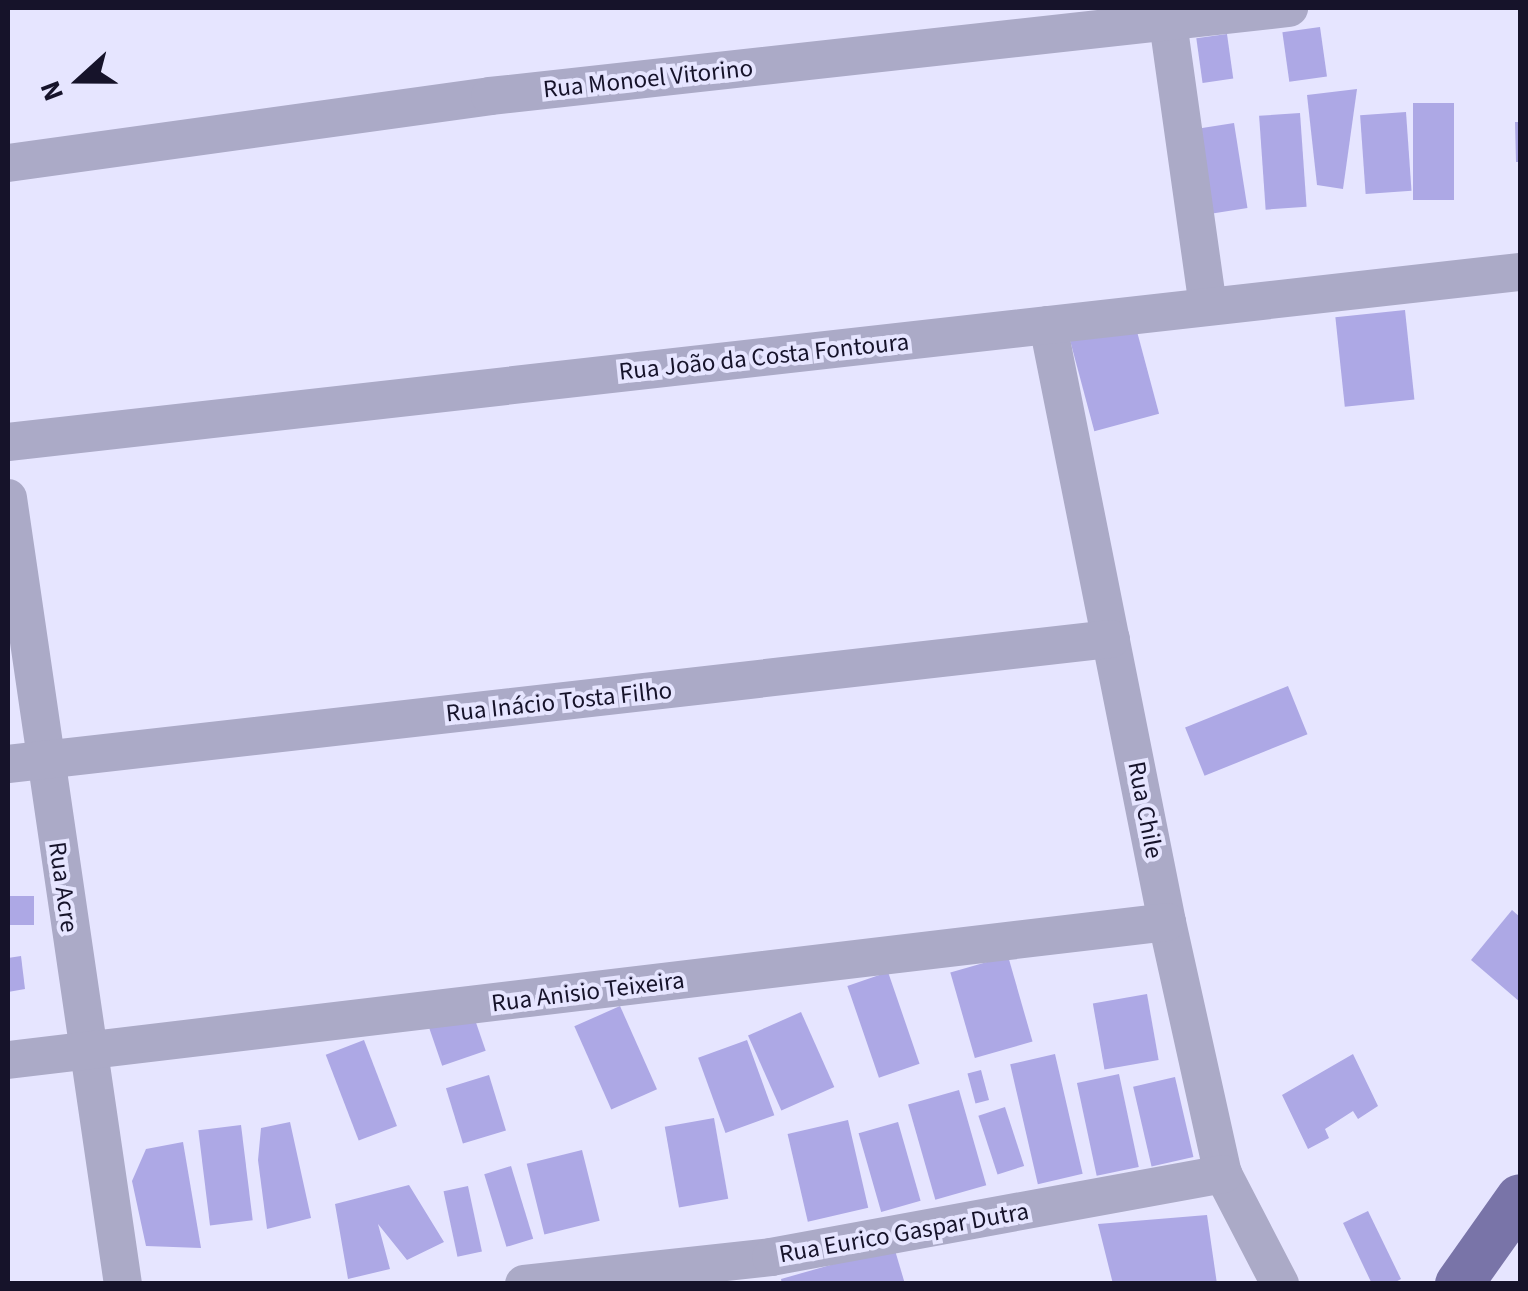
<!DOCTYPE html>
<meta charset="utf-8">
<style>
body{margin:0}
#map{position:relative;width:1528px;height:1291px;overflow:hidden;background:#e6e5ff;font-family:"Source Sans 3",sans-serif}
div>[style]{position:absolute}
[style*='--x']{left:calc(var(--x)*1px);top:calc(var(--y)*1px);width:calc(var(--w)*1px);rotate:calc(var(--a)*1deg)}
.building>*{inset:0;background:#ada8e5;transform-origin:0 0}
.minor>*{height:38px;margin:-19px;padding:0 19px;transform-origin:19px;border-radius:19px;background:#abaac7}
.major>*{height:48px;margin:-24px;padding:0 24px;transform-origin:24px;border-radius:24px;background:#7974a8}
span{translate:-50% -50%;white-space:nowrap;text-align:center;line-height:1.15;-webkit-text-stroke:8px #e6e5ff;paint-order:stroke}
.street-label{font-size:25px;color:#16132a}
.frame{position:absolute;inset:0;border:10px solid #16132a;pointer-events:none}
.north{position:absolute;left:30px;top:30px;width:100px;height:100px;-webkit-text-stroke:8px #e6e5ff;paint-order:stroke;rotate:249deg;font-size:28px;font-weight:700;line-height:40px;text-align:center;color:#16132a}
.north::after{content:'';display:block;margin:auto;width:35px;height:45px;background:#16132a;clip-path:polygon(50% 0,100% 100%,50% 72%,0 100%)}
</style>
<div id="map">
<div class="building">
<i style="left:1320px;top:27px;width:50px;height:38px;rotate:82deg"></i>
<i style="left:1227px;top:34px;width:45px;height:31px;rotate:82deg"></i>
<i style="clip-path:polygon(1357px 89px,1343px 189px,1317px 185px,1307px 95px)"></i>
<i style="left:1413px;top:103px;width:41px;height:97px"></i>
<i style="left:1406px;top:112px;width:79px;height:46px;rotate:86deg"></i>
<i style="left:1300px;top:113px;width:94px;height:41px;rotate:86deg"></i>
<i style="clip-path:polygon(1515px 122px,1520px 122px,1520px 162px,1516px 162px)"></i>
<i style="left:1234px;top:123px;width:86px;height:37px;rotate:81deg"></i>
<i style="left:1405px;top:310px;width:90px;height:70px;rotate:84deg"></i>
<i style="left:1135px;top:324px;width:93px;height:67px;rotate:75deg"></i>
<i style="left:1288px;top:686px;width:52px;height:111px;rotate:68deg"></i>
<i style="left:8px;top:896px;width:26px;height:29px"></i>
<i style="clip-path:polygon(1512px 910px,1520px 917px,1520px 1002px,1471px 960px)"></i>
<i style="clip-path:polygon(21px 956px,25px 989px,8px 992px,8px 958px)"></i>
<i style="left:1008px;top:956px;width:89px;height:60px;rotate:74deg"></i>
<i style="left:888px;top:972px;width:97px;height:43px;rotate:71deg"></i>
<i style="left:1147px;top:994px;width:67px;height:55px;rotate:80deg"></i>
<i style="left:620px;top:1006px;width:91px;height:50px;rotate:66deg"></i>
<i style="left:472px;top:1011px;width:42px;height:46px;rotate:71deg"></i>
<i style="left:801px;top:1012px;width:82px;height:58px;rotate:66deg"></i>
<i style="left:364px;top:1040px;width:92px;height:41px;rotate:69deg"></i>
<i style="left:747px;top:1040px;width:80px;height:52px;rotate:70deg"></i>
<i style="left:1055px;top:1054px;width:123px;height:46px;rotate:77deg"></i>
<i style="clip-path:polygon(1353px 1054px,1378px 1106px,1358px 1119px,1353px 1111px,1325px 1129px,1329px 1138px,1308px 1149px,1282px 1095px)"></i>
<i style="left:981px;top:1070px;width:31px;height:14px;rotate:75deg"></i>
<i style="left:1119px;top:1074px;width:95px;height:43px;rotate:78deg"></i>
<i style="left:489px;top:1075px;width:58px;height:45px;rotate:73deg"></i>
<i style="left:1175px;top:1077px;width:82px;height:43px;rotate:77deg"></i>
<i style="left:959px;top:1090px;width:99px;height:53px;rotate:74deg"></i>
<i style="left:1005px;top:1107px;width:62px;height:28px;rotate:72deg"></i>
<i style="left:714px;top:1118px;width:82px;height:50px;rotate:80deg"></i>
<i style="left:848px;top:1120px;width:90px;height:62px;rotate:77deg"></i>
<i style="clip-path:polygon(290px 1122px,311px 1218px,267px 1229px,258px 1160px,261px 1128px)"></i>
<i style="left:898px;top:1122px;width:82px;height:41px;rotate:74deg"></i>
<i style="left:241px;top:1125px;width:96px;height:43px;rotate:83deg"></i>
<i style="clip-path:polygon(183px 1142px,201px 1248px,146px 1246px,132px 1181px,146px 1149px)"></i>
<i style="left:582px;top:1150px;width:73px;height:57px;rotate:76deg"></i>
<i style="left:511px;top:1166px;width:76px;height:28px;rotate:73deg"></i>
<i style="clip-path:polygon(409px 1185px,444px 1242px,407px 1260px,378px 1224px,390px 1269px,348px 1279px,335px 1204px)"></i>
<i style="left:468px;top:1186px;width:67px;height:25px;rotate:78deg"></i>
<i style="clip-path:polygon(1368px 1211px,1401px 1279px,1392px 1284px,1372px 1284px,1343px 1223px)"></i>
<i style="clip-path:polygon(1207px 1215px,1217px 1284px,1113px 1284px,1098px 1224px)"></i>
<i style="clip-path:polygon(894px 1247px,905px 1284px,782px 1284px,781px 1279px)"></i>
</div>
<div class="minor">
<i style="--x:1166;--y:8;--w:301;--a:82"></i>
<i style="--x:8;--y:163;--w:487;--a:-7.9"></i>
<i style="--x:490;--y:96;--w:804;--a:-6.29"></i>
<i style="--x:1048;--y:325;--w:609;--a:78.73"></i>
<i style="--x:1167;--y:922;--w:258;--a:77.5"></i>
<i style="--x:1223;--y:1174;--w:124;--a:62.6"></i>
<i style="--x:8;--y:442;--w:1522;--a:-6.42"></i>
<i style="--x:8;--y:498;--w:794;--a:81.68"></i>
<i style="--x:8;--y:764;--w:1110;--a:-6.47"></i>
<i style="--x:8;--y:1060;--w:1167;--a:-6.79"></i>
<i style="--x:524;--y:1284;--w:248;--a:-6.2"></i>
<i style="--x:771;--y:1257;--w:460;--a:-10.4"></i>
</div>
<div class="major">
<i style="--x:1459;--y:1284;--w:105;--a:-54.7"></i>
</div>
<div class="street-label">
<span style="left:648px;top:79px;rotate:-6deg">Rua Monoel Vitorino</span>
<span style="left:764px;top:357px;rotate:-6deg">Rua João da Costa Fontoura</span>
<span style="left:559px;top:702px;rotate:-6deg">Rua Inácio Tosta Filho</span>
<span style="left:1145px;top:810px;rotate:79deg">Rua Chile</span>
<span style="left:63px;top:887px;rotate:82deg">Rua Acre</span>
<span style="left:588px;top:992px;rotate:-7deg">Rua Anisio Teixeira</span>
<span style="left:904px;top:1233px;rotate:-10deg">Rua Eurico Gaspar Dutra</span>
</div>
<div class="frame"></div>
<div class="north">N</div>
</div>
